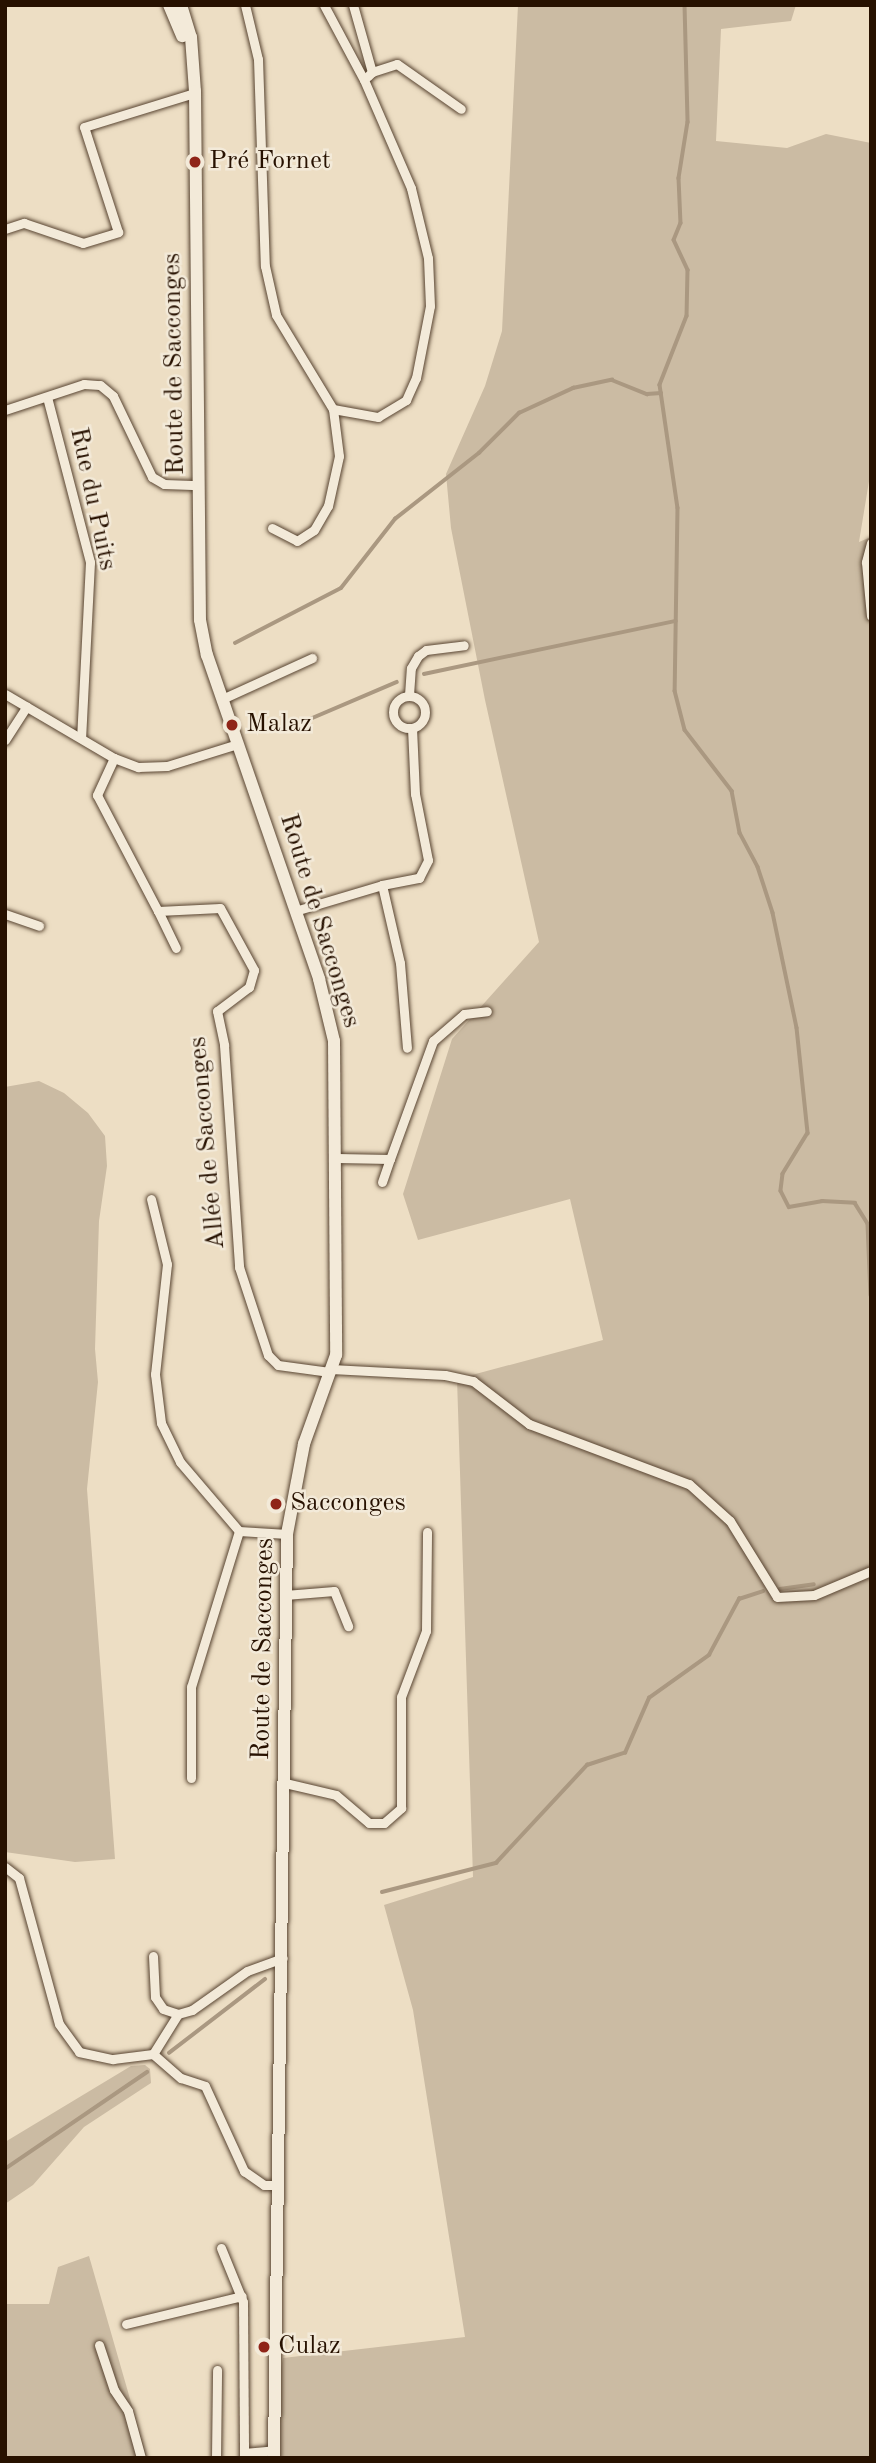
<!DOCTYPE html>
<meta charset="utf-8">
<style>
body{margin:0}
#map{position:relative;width:876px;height:2463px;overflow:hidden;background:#eddec4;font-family:"Old Standard TT",serif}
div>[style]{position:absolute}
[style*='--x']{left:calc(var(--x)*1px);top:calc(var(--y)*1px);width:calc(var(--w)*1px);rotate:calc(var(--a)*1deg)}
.green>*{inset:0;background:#cbbba3}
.stream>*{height:3.5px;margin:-1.75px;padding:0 1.75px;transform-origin:1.75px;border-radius:1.75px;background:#aa9881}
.roads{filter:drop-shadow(0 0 2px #584431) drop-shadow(0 0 2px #584431)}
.street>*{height:9px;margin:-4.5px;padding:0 4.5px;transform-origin:4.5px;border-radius:4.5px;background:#f3ead9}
.street>.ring{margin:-4.5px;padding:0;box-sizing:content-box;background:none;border:9px solid #f3ead9;border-radius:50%}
.secondary>*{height:12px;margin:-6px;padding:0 6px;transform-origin:6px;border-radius:6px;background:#f3ead9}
.dots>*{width:19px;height:19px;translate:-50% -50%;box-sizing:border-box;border:4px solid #f3ead9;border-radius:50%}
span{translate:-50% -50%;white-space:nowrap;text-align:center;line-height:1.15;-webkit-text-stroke:5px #f3ead9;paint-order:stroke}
.poi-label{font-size:26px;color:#271100}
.left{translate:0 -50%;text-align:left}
.street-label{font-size:26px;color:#271100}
.frame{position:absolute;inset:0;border:7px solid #271100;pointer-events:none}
</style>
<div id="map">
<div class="green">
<i style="clip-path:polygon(518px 5px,796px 5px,791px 21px,721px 29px,716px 141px,787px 148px,826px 134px,871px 143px,871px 469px,859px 542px,871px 537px,871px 2458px,265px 2458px,283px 2358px,465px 2337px,413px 2010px,384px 1905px,473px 1877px,457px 1379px,603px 1340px,570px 1199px,418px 1240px,403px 1194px,452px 1039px,539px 942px,485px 700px,451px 528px,446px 474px,485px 386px,502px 331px)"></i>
<i style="clip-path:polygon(39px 1081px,64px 1093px,88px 1113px,105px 1136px,107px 1166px,99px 1221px,95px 1349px,98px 1382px,87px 1489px,115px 1859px,75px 1862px,5px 1852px,5px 1087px)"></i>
<i style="clip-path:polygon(145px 2065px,150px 2069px,151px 2083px,84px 2127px,33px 2185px,5px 2204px,5px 2142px,131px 2066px)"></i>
<i style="clip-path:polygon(89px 2256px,147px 2458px,5px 2458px,5px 2304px,49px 2304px,58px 2267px)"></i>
</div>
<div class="stream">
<i style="--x:685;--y:5;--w:117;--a:88.5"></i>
<i style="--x:688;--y:122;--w:57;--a:99.1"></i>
<i style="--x:679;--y:178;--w:45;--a:87.5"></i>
<i style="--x:681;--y:223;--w:18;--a:112"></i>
<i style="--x:674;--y:240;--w:33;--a:65"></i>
<i style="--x:688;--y:270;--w:46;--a:91.2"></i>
<i style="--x:687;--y:316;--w:74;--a:111.4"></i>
<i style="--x:660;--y:385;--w:124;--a:81.7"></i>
<i style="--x:678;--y:508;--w:183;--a:90.9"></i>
<i style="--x:675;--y:691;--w:40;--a:75.6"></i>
<i style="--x:685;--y:730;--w:77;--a:52.4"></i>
<i style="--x:732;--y:791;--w:43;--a:79.2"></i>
<i style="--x:740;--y:833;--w:38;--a:62"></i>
<i style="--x:758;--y:867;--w:48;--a:71.9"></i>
<i style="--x:773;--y:913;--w:117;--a:78.2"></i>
<i style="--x:797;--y:1028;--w:106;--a:84"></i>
<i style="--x:808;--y:1133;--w:48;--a:121.4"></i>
<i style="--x:783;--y:1174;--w:17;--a:97"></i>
<i style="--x:781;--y:1191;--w:18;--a:63"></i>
<i style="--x:789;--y:1207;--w:34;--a:-10"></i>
<i style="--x:822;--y:1201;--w:33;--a:3"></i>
<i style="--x:855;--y:1203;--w:25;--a:58"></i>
<i style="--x:868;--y:1224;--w:71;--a:87.6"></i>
<i style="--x:235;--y:643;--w:119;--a:-27.4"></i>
<i style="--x:341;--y:588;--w:88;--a:-52"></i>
<i style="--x:395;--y:519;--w:107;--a:-38.2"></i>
<i style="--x:479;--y:453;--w:57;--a:-45"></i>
<i style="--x:519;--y:413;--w:60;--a:-24.8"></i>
<i style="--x:573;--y:388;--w:40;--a:-12"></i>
<i style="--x:612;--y:380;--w:38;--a:22"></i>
<i style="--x:647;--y:394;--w:14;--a:-4"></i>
<i style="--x:424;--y:674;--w:257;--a:-11.9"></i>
<i style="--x:289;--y:728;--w:117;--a:-23.1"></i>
<i style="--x:780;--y:1589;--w:34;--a:-8"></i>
<i style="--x:382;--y:1892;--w:118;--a:-14.3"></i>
<i style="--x:496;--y:1863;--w:134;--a:-47.1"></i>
<i style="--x:587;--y:1765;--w:40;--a:-18"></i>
<i style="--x:625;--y:1753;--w:60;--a:-66.4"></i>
<i style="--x:649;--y:1698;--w:74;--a:-35.6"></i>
<i style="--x:709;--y:1655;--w:64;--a:-61.8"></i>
<i style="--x:739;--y:1599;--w:25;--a:-18"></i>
<i style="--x:169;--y:2053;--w:121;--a:-37.6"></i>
<i style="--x:5;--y:2169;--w:172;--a:-34.3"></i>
</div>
<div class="roads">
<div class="street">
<i style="--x:245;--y:5;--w:56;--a:76.5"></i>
<i style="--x:258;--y:59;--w:207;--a:88.1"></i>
<i style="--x:265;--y:266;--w:50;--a:77.3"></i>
<i style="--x:276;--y:315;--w:110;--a:58.8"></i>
<i style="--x:333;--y:409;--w:46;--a:10.1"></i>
<i style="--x:378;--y:417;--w:33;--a:-31"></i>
<i style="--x:406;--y:400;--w:24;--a:-66"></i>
<i style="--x:416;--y:378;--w:73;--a:-79"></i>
<i style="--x:430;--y:306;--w:48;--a:-92.4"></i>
<i style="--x:428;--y:258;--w:72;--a:-103.7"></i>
<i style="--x:411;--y:188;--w:118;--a:-113.5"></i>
<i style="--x:364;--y:80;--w:85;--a:-118.1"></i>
<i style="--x:353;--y:5;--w:70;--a:74.2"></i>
<i style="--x:372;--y:72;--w:6;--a:135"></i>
<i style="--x:372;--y:72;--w:26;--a:-18"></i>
<i style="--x:397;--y:64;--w:78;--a:35.1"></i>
<i style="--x:5;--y:229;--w:20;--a:-18"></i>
<i style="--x:24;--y:223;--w:62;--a:18.7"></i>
<i style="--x:83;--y:243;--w:37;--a:-17"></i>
<i style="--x:118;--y:232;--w:110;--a:-107.9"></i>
<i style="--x:84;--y:127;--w:112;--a:-17.1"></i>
<i style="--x:47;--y:397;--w:171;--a:75.4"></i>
<i style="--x:90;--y:562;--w:175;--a:92.9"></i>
<i style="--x:5;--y:410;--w:83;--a:-18.2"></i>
<i style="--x:84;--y:384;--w:16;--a:4"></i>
<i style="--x:100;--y:385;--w:17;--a:40"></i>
<i style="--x:113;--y:396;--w:90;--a:64.3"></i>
<i style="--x:152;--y:477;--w:14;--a:30"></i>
<i style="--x:164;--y:484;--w:35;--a:2"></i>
<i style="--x:272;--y:528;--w:28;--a:27"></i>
<i style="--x:297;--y:541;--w:20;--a:-33"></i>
<i style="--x:314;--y:530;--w:28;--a:-60"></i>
<i style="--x:328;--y:506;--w:51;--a:-77.6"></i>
<i style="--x:339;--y:456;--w:47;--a:-97.3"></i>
<i style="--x:871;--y:543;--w:20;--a:105"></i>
<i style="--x:866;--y:562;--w:54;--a:84.7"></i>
<i style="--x:5;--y:694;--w:126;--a:30.4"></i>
<i style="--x:114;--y:758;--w:26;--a:21"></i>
<i style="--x:138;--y:767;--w:29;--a:-2"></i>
<i style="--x:167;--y:766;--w:73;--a:-17.4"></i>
<i style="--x:409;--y:695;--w:27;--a:-86"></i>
<i style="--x:411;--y:668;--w:14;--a:-60"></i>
<i style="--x:418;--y:656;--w:10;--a:-37"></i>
<i style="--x:426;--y:650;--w:38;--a:-7"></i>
<i class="ring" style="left:393px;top:696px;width:23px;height:23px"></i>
<i style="--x:222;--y:699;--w:99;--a:-24.5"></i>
<i style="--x:5;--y:740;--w:40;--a:-57.1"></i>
<i style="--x:114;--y:758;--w:41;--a:114.7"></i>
<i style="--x:97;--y:795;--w:131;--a:62.3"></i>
<i style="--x:158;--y:911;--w:62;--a:-2.8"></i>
<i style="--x:220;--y:908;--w:71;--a:61.3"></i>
<i style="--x:254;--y:970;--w:18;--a:106"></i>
<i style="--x:249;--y:987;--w:40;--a:143"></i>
<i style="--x:217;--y:1011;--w:35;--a:78"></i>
<i style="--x:224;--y:1045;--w:223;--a:86.1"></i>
<i style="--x:239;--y:1267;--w:93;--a:71.8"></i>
<i style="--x:268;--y:1355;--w:14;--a:45"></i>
<i style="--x:278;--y:1365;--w:52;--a:7.7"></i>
<i style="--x:382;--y:885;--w:38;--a:-11"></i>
<i style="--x:419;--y:878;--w:20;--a:-63"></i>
<i style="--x:428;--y:860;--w:67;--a:-101.1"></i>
<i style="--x:415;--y:794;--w:66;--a:-92.6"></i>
<i style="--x:158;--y:911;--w:41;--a:64.1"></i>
<i style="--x:295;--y:911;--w:91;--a:-16.6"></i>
<i style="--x:382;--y:885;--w:80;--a:77"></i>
<i style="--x:400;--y:963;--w:85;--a:85.3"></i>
<i style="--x:5;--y:914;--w:36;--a:19"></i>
<i style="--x:337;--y:1158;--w:53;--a:1.1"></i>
<i style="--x:390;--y:1159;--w:126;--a:-70"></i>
<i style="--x:433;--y:1041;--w:41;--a:-41.1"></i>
<i style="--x:464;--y:1014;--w:23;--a:-7"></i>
<i style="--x:382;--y:1182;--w:24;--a:-71"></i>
<i style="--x:151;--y:1199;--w:67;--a:76.2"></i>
<i style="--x:167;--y:1264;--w:111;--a:96.2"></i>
<i style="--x:155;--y:1374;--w:49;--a:83"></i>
<i style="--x:161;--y:1423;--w:43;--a:64"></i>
<i style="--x:180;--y:1462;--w:91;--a:49.5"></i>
<i style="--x:239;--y:1531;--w:48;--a:3.6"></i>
<i style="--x:331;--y:1369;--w:114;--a:3"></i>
<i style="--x:445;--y:1375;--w:29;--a:12"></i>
<i style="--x:473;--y:1381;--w:71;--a:37.5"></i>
<i style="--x:529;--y:1424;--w:171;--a:20.6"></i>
<i style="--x:689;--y:1484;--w:55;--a:42.1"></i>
<i style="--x:730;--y:1521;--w:89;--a:58.3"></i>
<i style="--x:777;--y:1597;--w:37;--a:-3"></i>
<i style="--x:814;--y:1595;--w:62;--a:-22.8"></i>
<i style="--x:285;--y:1595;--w:49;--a:-4.7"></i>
<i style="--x:334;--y:1591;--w:38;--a:68"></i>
<i style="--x:191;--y:1778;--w:91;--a:-90"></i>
<i style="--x:191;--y:1687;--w:163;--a:-72.9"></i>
<i style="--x:285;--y:1783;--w:52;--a:13.2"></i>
<i style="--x:336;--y:1795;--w:43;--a:40.3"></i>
<i style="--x:369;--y:1823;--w:15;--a:0"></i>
<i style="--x:384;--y:1823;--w:23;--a:-41"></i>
<i style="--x:401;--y:1808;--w:111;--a:-90"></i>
<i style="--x:401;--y:1697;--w:71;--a:-69.3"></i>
<i style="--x:426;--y:1631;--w:99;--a:-89.4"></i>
<i style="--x:5;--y:1867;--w:18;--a:38"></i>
<i style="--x:19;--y:1878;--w:151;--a:74.7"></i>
<i style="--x:59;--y:2024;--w:34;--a:54"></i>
<i style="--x:79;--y:2052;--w:35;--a:12"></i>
<i style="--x:113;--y:2059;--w:40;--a:-7.1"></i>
<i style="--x:153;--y:2054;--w:47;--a:-58"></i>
<i style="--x:153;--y:1956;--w:41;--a:87.2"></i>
<i style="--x:155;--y:1997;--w:14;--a:56"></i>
<i style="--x:163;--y:2009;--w:16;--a:18"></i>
<i style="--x:178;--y:2014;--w:15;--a:-16"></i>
<i style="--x:192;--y:2010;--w:67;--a:-35.3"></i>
<i style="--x:247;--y:1971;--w:38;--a:-20"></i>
<i style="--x:153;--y:2054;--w:37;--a:41"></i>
<i style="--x:181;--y:2078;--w:25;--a:18"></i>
<i style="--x:205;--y:2086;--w:94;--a:65.4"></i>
<i style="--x:244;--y:2171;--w:24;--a:35"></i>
<i style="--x:264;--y:2185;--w:14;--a:0"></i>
<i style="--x:221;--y:2248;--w:58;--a:67.8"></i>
<i style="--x:243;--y:2302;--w:151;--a:89.6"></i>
<i style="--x:126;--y:2324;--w:119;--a:-13.6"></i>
<i style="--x:99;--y:2345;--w:47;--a:71.6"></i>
<i style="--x:114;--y:2390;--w:25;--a:56"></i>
<i style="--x:128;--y:2411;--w:49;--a:74.5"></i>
<i style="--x:216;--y:2458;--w:88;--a:-89.3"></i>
<i style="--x:244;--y:2458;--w:5;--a:-90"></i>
<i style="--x:244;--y:2453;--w:25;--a:-5"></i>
</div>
<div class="secondary">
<i style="--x:169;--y:5;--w:34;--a:67"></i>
<i style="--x:181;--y:5;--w:34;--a:73"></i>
<i style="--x:191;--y:37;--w:54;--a:85.8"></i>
<i style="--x:195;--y:91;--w:529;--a:89.46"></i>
<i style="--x:200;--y:620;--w:36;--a:79"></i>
<i style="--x:207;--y:655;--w:343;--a:70.9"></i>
<i style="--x:319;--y:979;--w:64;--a:76.4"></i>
<i style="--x:334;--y:1041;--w:314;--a:89.6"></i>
<i style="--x:336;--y:1355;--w:95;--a:109.8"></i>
<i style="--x:304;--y:1444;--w:92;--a:100.7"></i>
<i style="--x:287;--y:1534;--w:924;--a:90.81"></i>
</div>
</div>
<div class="dots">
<i style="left:195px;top:162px;background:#8f2418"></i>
<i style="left:232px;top:725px;background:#8f2418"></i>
<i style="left:276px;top:1504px;background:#8f2418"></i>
<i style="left:264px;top:2347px;background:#8f2418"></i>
</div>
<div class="poi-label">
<span class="left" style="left:209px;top:162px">Pré Fornet</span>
<span class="left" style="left:246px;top:725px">Malaz</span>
<span class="left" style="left:290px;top:1504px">Sacconges</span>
<span class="left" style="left:278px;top:2347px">Culaz</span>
</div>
<div class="street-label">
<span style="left:175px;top:364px;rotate:-91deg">Route de Sacconges</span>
<span style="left:92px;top:499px;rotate:78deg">Rue du Puits</span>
<span style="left:319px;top:921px;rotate:73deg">Route de Sacconges</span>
<span style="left:208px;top:1143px;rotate:-95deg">Allée de Sacconges</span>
<span style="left:264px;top:1649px;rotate:-89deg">Route de Sacconges</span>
</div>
<div class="frame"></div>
</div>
